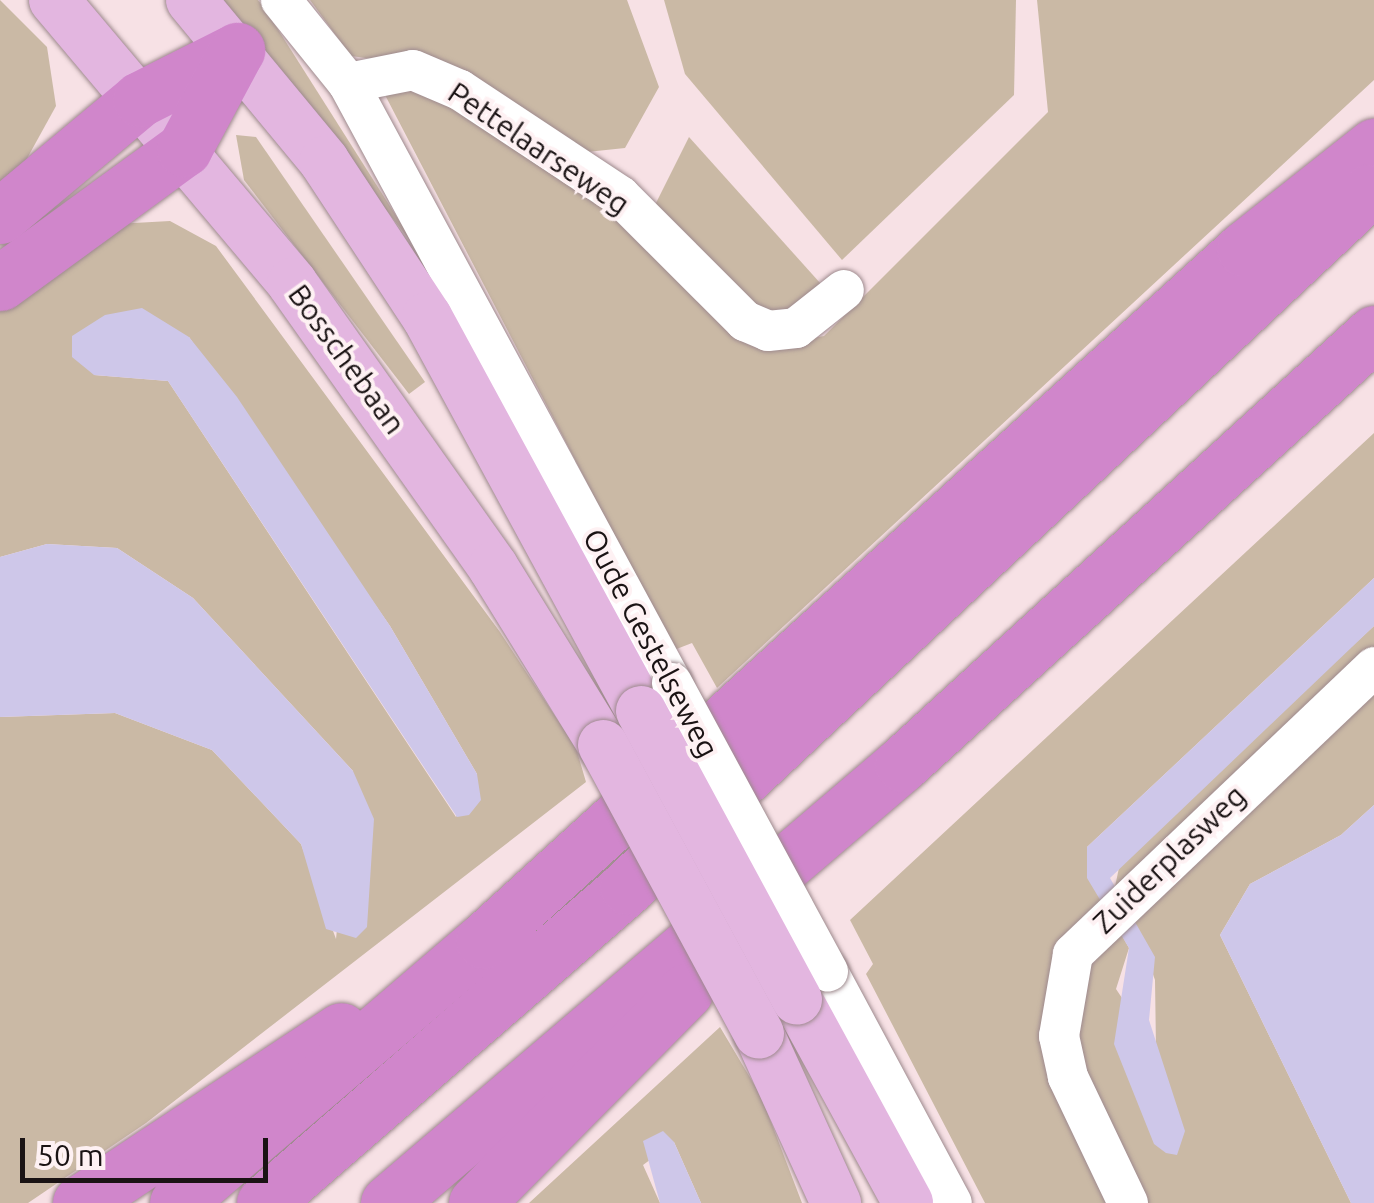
<!DOCTYPE html>
<style>
body{margin:0}
#map{position:relative;width:1374px;height:1203px;overflow:hidden;background:#f7e1e5;font-family:Ubuntu,sans-serif}
div>[style]{position:absolute}
[style*='--x']{left:calc(var(--x)*1px);top:calc(var(--y)*1px);width:calc(var(--w)*1px);rotate:calc(var(--a)*1deg)}
.green>*{inset:0;background:#cab9a5}
.water>*{inset:0;background:#cec7e9}
.roads{filter:drop-shadow(0 0 2px #9e8a8e) drop-shadow(0 0 2px #9e8a8e)}
.minor>*{height:40px;margin:-20px;padding:0 20px;transform-origin:20px;border-radius:20px;background:#fff}
.major>*{height:50px;margin:-25px;padding:0 25px;transform-origin:25px;border-radius:25px;background:#e3b6e0}
.highway>*{height:55px;margin:-27.5px;padding:0 27.5px;transform-origin:27.5px;border-radius:27.5px;background:#d086cb}
.bridges{filter:drop-shadow(0 0 2px #9e8a8e) drop-shadow(0 0 2px #9e8a8e)}
.minor-bridge>*{height:40px;margin:-20px;padding:0 20px;transform-origin:20px;border-radius:20px;background:#fff}
.major-bridge>*{height:50px;margin:-25px;padding:0 25px;transform-origin:25px;border-radius:25px;background:#e3b6e0}
span{translate:-50% -50%;white-space:nowrap;text-align:center;line-height:1.15;-webkit-text-stroke:8px #fef1f3;paint-order:stroke}
.street-label{font-size:30px;color:#1a1314}
.scale{position:absolute;left:20px;top:1138px;width:248px;height:45px;box-sizing:border-box;border:5px solid #1a1314;border-top:0;padding-left:12px;font-size:30px;line-height:35px;white-space:nowrap;color:#1a1314;-webkit-text-stroke:8px #fef1f3;paint-order:stroke}
</style>
<div id="map">
<div class="green">
<i style="clip-path:polygon(0 0,47px 47px,56px 106px,24px 164px,0 185px)"></i>
<i style="clip-path:polygon(222px 0,258px 0,265px 9px,419px 252px)"></i>
<i style="clip-path:polygon(310px 0,627px 0,659px 87px,625px 148px,587px 152px,459px 71px,351px 56px)"></i>
<i style="clip-path:polygon(664px 0,1016px 0,1014px 95px,842px 260px,685px 74px)"></i>
<i style="clip-path:polygon(1037px 0,1374px 0,1374px 80px,717px 688px,692px 643px,674px 650px,384px 93px,414px 87px,554px 166px,713px 303px,739px 341px,769px 346px,824px 336px,1048px 112px)"></i>
<i style="clip-path:polygon(236px 135px,256px 137px,425px 382px,409px 394px,244px 180px)"></i>
<i style="clip-path:polygon(689px 137px,821px 284px,795px 313px,763px 315px,655px 205px)"></i>
<i style="clip-path:polygon(evenodd,170px 221px,216px 246px,500px 632px,576px 748px,586px 782px,146px 1123px,28px 1203px,0 1203px,0 717px,115px 713px,212px 750px,301px 844px,336px 939px,353px 771px,193px 598px,117px 548px,47px 544px,0 557px,0 311px,116px 224px,170px 221px,189px 337px,390px 626px,477px 774px,456px 817px,168px 381px,94px 375px,189px 337px)"></i>
<i style="clip-path:polygon(1374px 433px,1374px 578px,1087px 847px,1102px 899px,1053px 993px,1116px 1203px,985px 1203px,866px 974px,873px 964px,850px 920px)"></i>
<i style="clip-path:polygon(1374px 626px,1374px 654px,1115px 887px,1121px 858px)"></i>
<i style="clip-path:polygon(1374px 682px,1374px 805px,1341px 835px,1250px 884px,1220px 935px,1351px 1203px,1141px 1203px,1069px 1037px,1090px 953px,1116px 925px,1129px 948px,1116px 989px,1156px 1049px,1155px 980px,1134px 920px)"></i>
<i style="clip-path:polygon(720px 1027px,761px 1096px,802px 1203px,701px 1203px,674px 1142px,643px 1165px,660px 1203px,529px 1203px)"></i>
</div>
<div class="water">
<i style="clip-path:polygon(142px 308px,189px 337px,237px 397px,390px 626px,477px 774px,481px 800px,469px 815px,457px 817px,168px 381px,94px 375px,72px 357px,72px 336px,105px 315px)"></i>
<i style="clip-path:polygon(47px 544px,117px 548px,193px 598px,353px 771px,374px 819px,367px 927px,356px 938px,326px 929px,301px 844px,212px 750px,115px 713px,0 717px,0 557px)"></i>
<i style="clip-path:polygon(1374px 578px,1374px 626px,1110px 878px,1155px 957px,1149px 1020px,1185px 1131px,1177px 1155px,1166px 1153px,1154px 1144px,1114px 1044px,1129px 948px,1087px 878px,1087px 847px)"></i>
<i style="clip-path:polygon(1374px 805px,1374px 1203px,1351px 1203px,1220px 935px,1250px 884px,1341px 835px)"></i>
<i style="clip-path:polygon(663px 1131px,674px 1142px,701px 1203px,660px 1203px,643px 1141px)"></i>
</div>
<div class="roads">
<div class="minor">
<i style="--x:281;--y:0;--w:107;--a:51.1"></i>
<i style="--x:348;--y:83;--w:682;--a:61.63"></i>
<i style="--x:348;--y:83;--w:66;--a:-11.3"></i>
<i style="--x:413;--y:70;--w:51;--a:23.1"></i>
<i style="--x:460;--y:90;--w:192;--a:33.5"></i>
<i style="--x:620;--y:196;--w:177;--a:45"></i>
<i style="--x:745;--y:321;--w:25;--a:23"></i>
<i style="--x:768;--y:331;--w:28;--a:-6"></i>
<i style="--x:796;--y:328;--w:61;--a:-38.4"></i>
<i style="--x:828;--y:972;--w:262;--a:61.8"></i>
<i style="--x:1128;--y:1203;--w:140;--a:-115.5"></i>
<i style="--x:1068;--y:1077;--w:42;--a:-102.4"></i>
<i style="--x:1059;--y:1036;--w:83;--a:-80.3"></i>
<i style="--x:1073;--y:954;--w:416;--a:-43.6"></i>
</div>
<div class="major">
<i style="--x:54;--y:0;--w:370;--a:49.9"></i>
<i style="--x:292;--y:283;--w:348;--a:54.7"></i>
<i style="--x:493;--y:567;--w:209;--a:58.3"></i>
<i style="--x:191;--y:0;--w:209;--a:50.4"></i>
<i style="--x:324;--y:161;--w:187;--a:56.6"></i>
<i style="--x:427;--y:317;--w:448;--a:61.5"></i>
<i style="--x:797;--y:999;--w:232;--a:61.4"></i>
<i style="--x:759;--y:1034;--w:186;--a:65.5"></i>
</div>
<div class="highway">
<i style="--x:0;--y:216;--w:182;--a:-39.9"></i>
<i style="--x:140;--y:99;--w:109;--a:-26.8"></i>
<i style="--x:0;--y:283;--w:228;--a:-36.1"></i>
<i style="--x:184;--y:149;--w:112;--a:-61.8"></i>
<i style="--x:80;--y:1203;--w:313;--a:-33.5"></i>
<i style="--x:177;--y:1203;--w:403;--a:-40.6"></i>
<i style="--x:483;--y:941;--w:1029;--a:-42.28"></i>
<i style="--x:1244;--y:249;--w:166;--a:-38.4"></i>
<i style="--x:264;--y:1203;--w:481;--a:-41"></i>
<i style="--x:627;--y:887;--w:1016;--a:-43.17"></i>
<i style="--x:388;--y:1203;--w:676;--a:-40.5"></i>
<i style="--x:902;--y:764;--w:639;--a:-42.4"></i>
<i style="--x:476;--y:1203;--w:298;--a:-45.3"></i>
</div>
</div>
<div class="bridges">
<div class="minor-bridge">
<i style="--x:672;--y:683;--w:328;--a:61.6"></i>
</div>
<div class="major-bridge">
<i style="--x:641;--y:711;--w:328;--a:61.6"></i>
<i style="--x:603;--y:745;--w:328;--a:61.6"></i>
</div>
</div>
<div class="street-label">
<span style="left:539px;top:148px;rotate:34deg">Pettelaarseweg</span>
<span style="left:347px;top:359px;rotate:54deg">Bosschebaan</span>
<span style="left:651px;top:643px;rotate:62deg">Oude Gestelseweg</span>
<span style="left:1169px;top:859px;rotate:-44deg">Zuiderplasweg</span>
</div>
<div class="scale">50 m</div>
</div>
